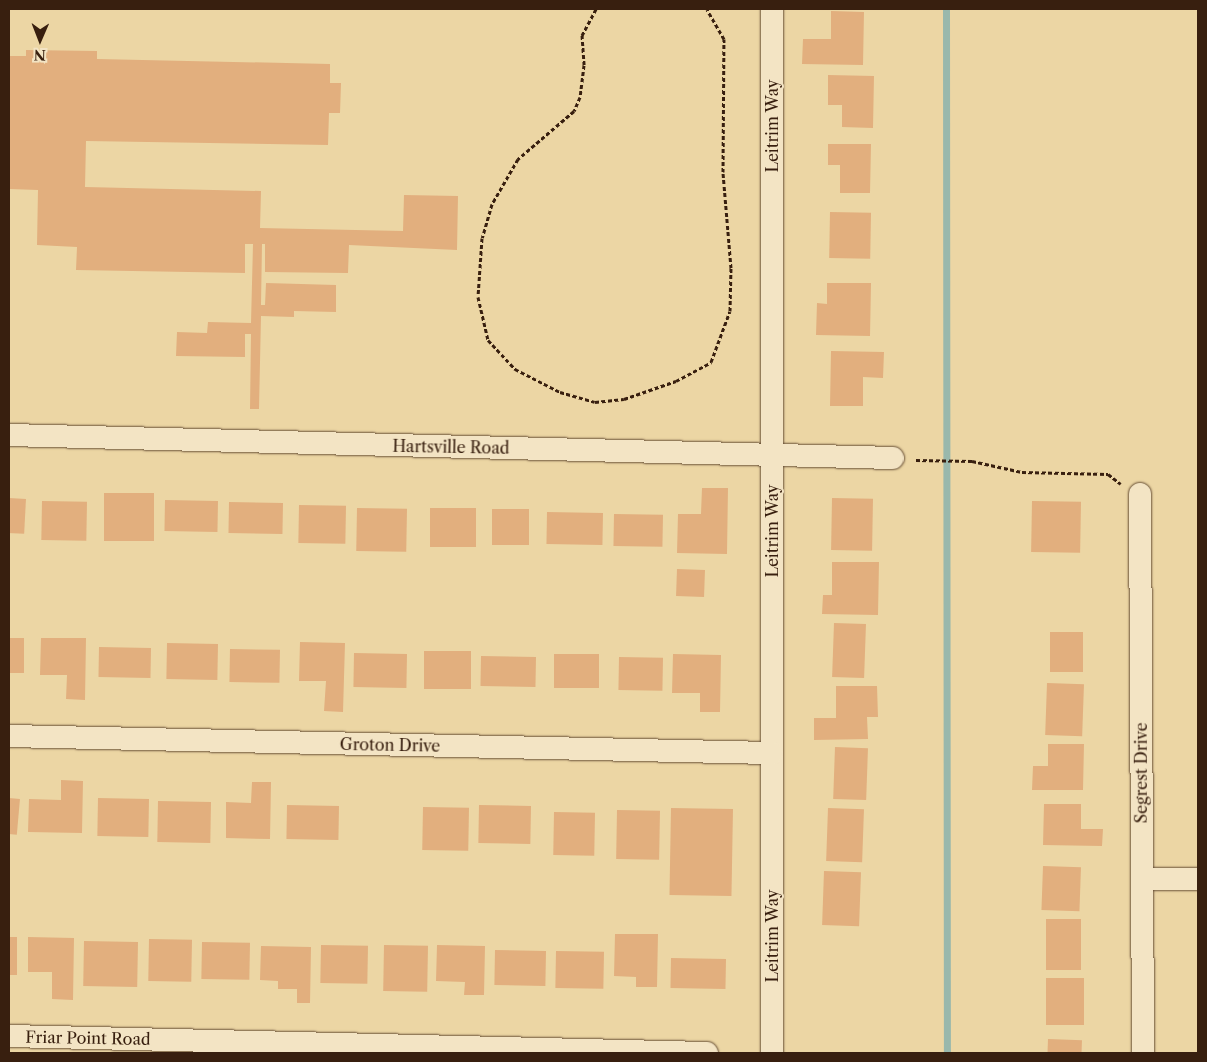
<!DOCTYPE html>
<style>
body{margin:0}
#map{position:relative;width:1207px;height:1062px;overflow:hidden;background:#ecd6a4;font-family:"Libre Caslon Text",serif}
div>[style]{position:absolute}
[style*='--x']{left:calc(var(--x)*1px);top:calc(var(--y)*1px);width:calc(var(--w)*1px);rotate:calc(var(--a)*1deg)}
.stream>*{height:7px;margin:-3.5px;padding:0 3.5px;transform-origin:3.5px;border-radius:3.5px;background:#99b8ac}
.building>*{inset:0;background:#e2af7e;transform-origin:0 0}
.path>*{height:3px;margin-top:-1.5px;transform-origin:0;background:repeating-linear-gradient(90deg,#381f0f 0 4px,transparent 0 6.5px)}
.roads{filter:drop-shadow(0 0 1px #654d34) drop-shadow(0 0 1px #654d34)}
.minor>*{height:22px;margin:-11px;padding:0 11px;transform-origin:11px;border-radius:11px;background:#f3e4c4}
span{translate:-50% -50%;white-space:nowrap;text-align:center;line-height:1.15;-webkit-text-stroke:4px #f3e4c4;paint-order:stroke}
.street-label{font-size:16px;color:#381f0f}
.frame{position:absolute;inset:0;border:10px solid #381f0f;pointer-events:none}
.north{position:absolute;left:15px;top:15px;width:50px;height:50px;-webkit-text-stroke:4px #f3e4c4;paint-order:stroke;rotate:181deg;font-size:14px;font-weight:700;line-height:20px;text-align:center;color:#381f0f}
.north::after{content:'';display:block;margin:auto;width:18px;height:22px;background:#381f0f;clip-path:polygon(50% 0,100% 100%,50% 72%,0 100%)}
</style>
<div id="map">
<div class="stream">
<i style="--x:946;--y:9;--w:1044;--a:89.95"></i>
</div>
<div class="building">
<i style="clip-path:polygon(831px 11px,864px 12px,863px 65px,802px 64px,803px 39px,831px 39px)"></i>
<i style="clip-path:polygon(26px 50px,97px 51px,97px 59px,330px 64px,330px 83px,341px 83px,340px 113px,329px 113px,328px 145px,86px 141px,85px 187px,261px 191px,260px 228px,403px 231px,404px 195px,458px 196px,457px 250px,349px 245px,348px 273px,265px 272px,265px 244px,262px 244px,261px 305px,265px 305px,266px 283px,336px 285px,336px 312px,294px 311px,294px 317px,261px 316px,259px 409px,250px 409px,251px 334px,245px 334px,245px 357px,176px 356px,177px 332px,207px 333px,208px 322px,251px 323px,253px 244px,245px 244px,245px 273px,76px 270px,77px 247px,37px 245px,38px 190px,9px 189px,9px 56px,26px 56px)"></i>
<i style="clip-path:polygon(828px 75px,874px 76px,873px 128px,842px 127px,842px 105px,828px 105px)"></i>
<i style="clip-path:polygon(828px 144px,871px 144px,870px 193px,840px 193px,840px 165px,828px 165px)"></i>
<i style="left:830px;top:212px;width:41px;height:46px;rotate:1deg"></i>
<i style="clip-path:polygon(827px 283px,871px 283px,870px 336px,816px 335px,817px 303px,827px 304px)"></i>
<i style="clip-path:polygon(831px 351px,884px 352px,883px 378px,863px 377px,863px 406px,830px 406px)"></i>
<i style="clip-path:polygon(702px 488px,728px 488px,727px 554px,677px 553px,678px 514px,701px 514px)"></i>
<i style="left:104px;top:493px;width:50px;height:48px"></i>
<i style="left:9px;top:498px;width:17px;height:35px;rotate:3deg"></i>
<i style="left:832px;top:498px;width:41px;height:52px;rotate:1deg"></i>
<i style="left:165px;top:500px;width:53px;height:31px;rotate:1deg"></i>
<i style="left:42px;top:501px;width:45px;height:39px;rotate:1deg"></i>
<i style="left:1032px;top:501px;width:49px;height:51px;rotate:1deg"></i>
<i style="left:229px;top:502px;width:54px;height:31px;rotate:1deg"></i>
<i style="left:299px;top:505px;width:47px;height:38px;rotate:1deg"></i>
<i style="left:357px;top:508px;width:50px;height:43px;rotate:1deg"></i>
<i style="left:430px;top:508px;width:46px;height:39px"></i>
<i style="left:492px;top:509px;width:37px;height:36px"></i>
<i style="left:547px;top:512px;width:56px;height:32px;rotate:1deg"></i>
<i style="left:614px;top:514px;width:49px;height:32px;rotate:1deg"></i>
<i style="clip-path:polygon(832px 562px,879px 562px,878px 615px,822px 614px,823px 595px,832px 595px)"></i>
<i style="left:677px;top:569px;width:28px;height:27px;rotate:2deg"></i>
<i style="left:834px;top:623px;width:32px;height:54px;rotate:2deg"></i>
<i style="left:1050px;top:632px;width:33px;height:40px"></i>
<i style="left:9px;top:638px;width:15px;height:35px"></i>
<i style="clip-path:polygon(41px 638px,86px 638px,85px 700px,66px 699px,67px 675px,40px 675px)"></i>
<i style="clip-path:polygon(300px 642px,345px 643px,343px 712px,324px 711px,326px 681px,299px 681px)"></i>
<i style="left:167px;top:643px;width:51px;height:36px;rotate:1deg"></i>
<i style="left:99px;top:647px;width:52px;height:30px;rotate:1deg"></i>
<i style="left:230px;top:649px;width:50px;height:33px;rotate:1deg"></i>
<i style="left:424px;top:651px;width:47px;height:38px"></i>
<i style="left:354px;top:653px;width:53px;height:34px;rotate:1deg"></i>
<i style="left:554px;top:654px;width:45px;height:34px"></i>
<i style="clip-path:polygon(673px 654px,721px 655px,720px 712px,700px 712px,700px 693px,672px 693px)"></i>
<i style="left:481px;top:656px;width:55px;height:30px;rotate:1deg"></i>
<i style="left:619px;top:657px;width:44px;height:33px;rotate:1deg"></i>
<i style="left:1047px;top:683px;width:37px;height:52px;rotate:2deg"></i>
<i style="clip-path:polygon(836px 686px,877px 686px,878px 717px,867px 717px,868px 739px,814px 740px,814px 718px,836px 718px)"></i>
<i style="clip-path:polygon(1048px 744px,1084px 744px,1083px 790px,1032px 790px,1033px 766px,1048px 766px)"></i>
<i style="left:835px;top:747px;width:33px;height:52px;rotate:2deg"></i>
<i style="clip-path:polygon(61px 780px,83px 781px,82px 833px,28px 832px,29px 799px,61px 800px)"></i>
<i style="clip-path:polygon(252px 782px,271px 782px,270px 839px,226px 838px,226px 802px,251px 803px)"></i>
<i style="left:9px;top:798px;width:11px;height:36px;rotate:5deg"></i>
<i style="left:98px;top:798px;width:51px;height:38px;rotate:1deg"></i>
<i style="left:158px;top:801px;width:53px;height:41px;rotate:1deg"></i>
<i style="clip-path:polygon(1044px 804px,1081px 804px,1081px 829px,1103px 829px,1102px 846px,1043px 845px)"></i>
<i style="left:287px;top:805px;width:52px;height:34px;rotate:1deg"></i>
<i style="left:479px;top:805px;width:52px;height:38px;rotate:1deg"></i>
<i style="left:423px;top:807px;width:46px;height:43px;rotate:1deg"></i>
<i style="left:671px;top:808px;width:62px;height:87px;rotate:1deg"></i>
<i style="left:828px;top:808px;width:36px;height:53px;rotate:2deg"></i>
<i style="left:617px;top:810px;width:43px;height:49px;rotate:1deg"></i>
<i style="left:554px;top:812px;width:41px;height:43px;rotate:1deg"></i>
<i style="left:1043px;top:866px;width:38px;height:44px;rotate:2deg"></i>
<i style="left:824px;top:871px;width:37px;height:54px;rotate:2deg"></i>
<i style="left:1046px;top:919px;width:35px;height:51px"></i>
<i style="clip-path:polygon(615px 934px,658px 934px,657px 987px,636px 987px,636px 977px,614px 976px)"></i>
<i style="left:9px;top:937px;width:8px;height:38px"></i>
<i style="clip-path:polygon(28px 937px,74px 938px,73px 1000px,52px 999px,52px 972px,28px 972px)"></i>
<i style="left:149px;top:939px;width:43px;height:42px;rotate:1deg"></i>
<i style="left:84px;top:941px;width:54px;height:45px;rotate:1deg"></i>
<i style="left:202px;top:942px;width:48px;height:37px;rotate:1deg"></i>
<i style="left:321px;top:945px;width:47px;height:38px;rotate:1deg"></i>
<i style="left:384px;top:945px;width:44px;height:46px;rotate:1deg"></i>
<i style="clip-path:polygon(437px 945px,485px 946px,484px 995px,464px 995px,465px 982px,436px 981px)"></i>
<i style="clip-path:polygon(261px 946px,311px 947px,310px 1003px,297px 1003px,297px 989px,278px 989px,278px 981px,260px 980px)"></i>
<i style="left:495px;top:950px;width:51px;height:35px;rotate:1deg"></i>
<i style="left:556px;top:951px;width:48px;height:37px;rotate:1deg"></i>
<i style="left:671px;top:958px;width:55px;height:30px;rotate:1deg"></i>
<i style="left:1046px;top:978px;width:38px;height:47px"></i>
<i style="left:1048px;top:1039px;width:34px;height:14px;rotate:2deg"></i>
</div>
<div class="path">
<i style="--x:596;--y:9;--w:30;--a:118"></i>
<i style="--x:582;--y:35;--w:30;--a:86"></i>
<i style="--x:584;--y:65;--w:32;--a:97"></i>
<i style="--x:580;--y:97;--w:15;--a:113"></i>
<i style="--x:574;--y:111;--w:74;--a:139.4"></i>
<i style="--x:518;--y:159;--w:52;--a:120"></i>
<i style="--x:492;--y:204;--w:35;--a:106"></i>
<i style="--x:482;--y:238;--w:59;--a:93.9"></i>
<i style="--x:478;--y:297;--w:44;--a:76.9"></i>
<i style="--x:488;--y:340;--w:40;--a:47"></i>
<i style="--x:515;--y:369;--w:51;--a:27.1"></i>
<i style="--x:560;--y:392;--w:36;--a:16"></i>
<i style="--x:595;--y:402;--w:29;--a:-6"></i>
<i style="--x:624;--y:399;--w:55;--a:-19.1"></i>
<i style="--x:676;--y:381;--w:40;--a:-28"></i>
<i style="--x:711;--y:362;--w:54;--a:-69.6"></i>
<i style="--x:730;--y:311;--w:43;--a:-88.7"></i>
<i style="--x:731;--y:268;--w:96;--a:-94.8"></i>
<i style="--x:723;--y:172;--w:133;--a:-89.6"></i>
<i style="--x:724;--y:39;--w:34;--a:-120"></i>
<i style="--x:916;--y:460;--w:56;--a:1"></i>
<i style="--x:972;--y:461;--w:51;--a:12.4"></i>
<i style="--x:1022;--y:472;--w:86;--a:1.3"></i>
<i style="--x:1108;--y:474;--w:16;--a:38"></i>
</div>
<div class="roads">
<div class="minor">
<i style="--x:772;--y:9;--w:1044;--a:90"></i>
<i style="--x:9;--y:435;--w:884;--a:1.49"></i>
<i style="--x:1140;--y:494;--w:559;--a:89.69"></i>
<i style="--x:9;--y:736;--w:763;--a:1.28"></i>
<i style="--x:1142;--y:879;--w:56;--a:0"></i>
<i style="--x:9;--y:1036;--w:698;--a:1.4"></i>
</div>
</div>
<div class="street-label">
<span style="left:772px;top:126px;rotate:-90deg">Leitrim Way</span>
<span style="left:451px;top:447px;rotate:1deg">Hartsville Road</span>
<span style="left:772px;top:531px;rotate:-90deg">Leitrim Way</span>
<span style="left:390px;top:745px;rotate:1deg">Groton Drive</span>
<span style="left:1141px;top:773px;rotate:-90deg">Segrest Drive</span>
<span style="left:772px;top:936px;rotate:-90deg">Leitrim Way</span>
<span style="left:88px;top:1038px;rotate:1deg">Friar Point Road</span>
</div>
<div class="frame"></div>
<div class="north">N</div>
</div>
